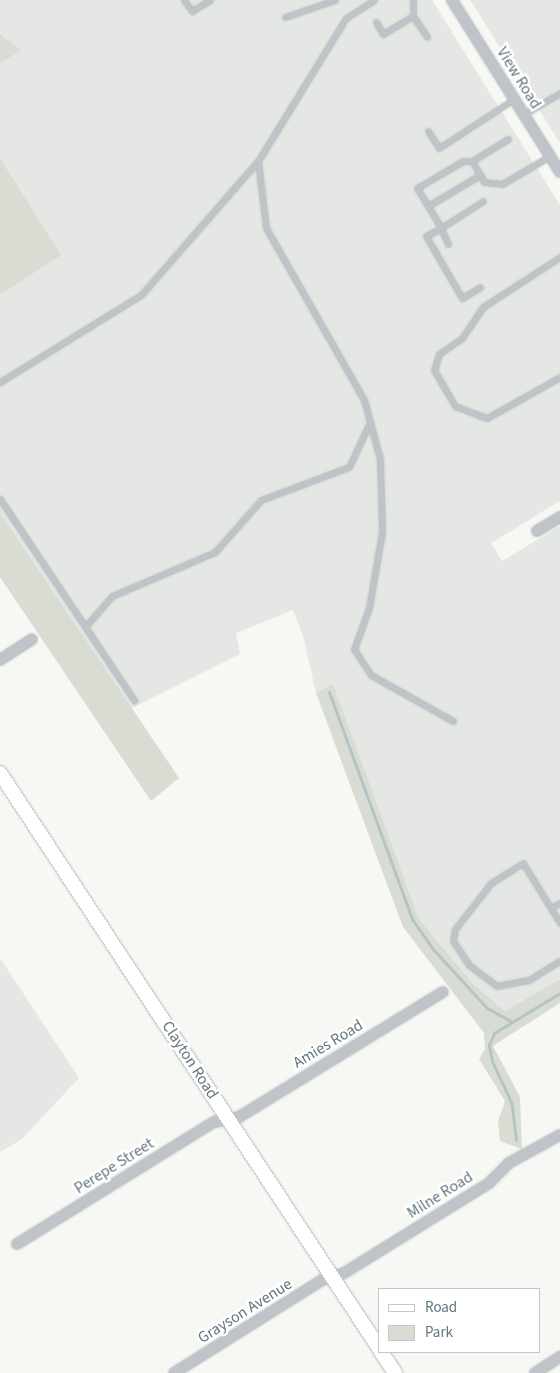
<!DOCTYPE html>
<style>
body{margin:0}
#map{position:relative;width:560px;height:1373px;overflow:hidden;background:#f7f7f4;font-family:"Source Sans 3",sans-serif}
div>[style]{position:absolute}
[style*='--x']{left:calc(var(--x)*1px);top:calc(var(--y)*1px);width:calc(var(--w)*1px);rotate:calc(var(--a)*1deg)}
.built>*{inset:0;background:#e5e7e5}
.green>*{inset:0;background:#d8dcd3}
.stream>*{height:3px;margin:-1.5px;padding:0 1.5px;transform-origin:1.5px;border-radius:1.5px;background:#b5c5c7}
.roads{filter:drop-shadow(0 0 1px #b0b8bb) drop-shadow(0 0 1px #b0b8bb)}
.service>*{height:5px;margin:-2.5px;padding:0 2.5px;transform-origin:2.5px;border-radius:2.5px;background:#bec4c7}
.minor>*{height:10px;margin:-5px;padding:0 5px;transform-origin:5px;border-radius:5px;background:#bec4c7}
.secondary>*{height:14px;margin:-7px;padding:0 7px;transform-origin:7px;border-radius:7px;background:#fff}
span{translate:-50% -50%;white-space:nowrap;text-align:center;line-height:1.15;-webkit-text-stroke:5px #fff;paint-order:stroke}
.street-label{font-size:16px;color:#62767f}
.legend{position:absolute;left:378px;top:1288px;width:162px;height:65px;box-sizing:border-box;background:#fff;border:1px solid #c0c8cc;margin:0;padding:6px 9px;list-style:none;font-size:15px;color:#62767f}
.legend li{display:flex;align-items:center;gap:10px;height:25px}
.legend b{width:25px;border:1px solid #c0c8cc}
</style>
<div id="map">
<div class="built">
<i style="clip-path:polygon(0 0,432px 0,560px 205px,560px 501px,491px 543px,502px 561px,560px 526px,560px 979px,505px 1011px,474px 985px,419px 919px,333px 685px,316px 693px,304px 639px,293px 610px,236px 633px,240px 654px,130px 709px,0 513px,0 295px,60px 254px,0 158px,0 64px,20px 50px,0 34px)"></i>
<i style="clip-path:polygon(470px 0,560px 0,560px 143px,494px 38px)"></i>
<i style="clip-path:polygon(0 958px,79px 1078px,21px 1140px,0 1152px)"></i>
</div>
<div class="green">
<i style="clip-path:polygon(0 34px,21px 50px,0 64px)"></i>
<i style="clip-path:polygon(0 158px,61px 255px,0 295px)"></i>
<i style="clip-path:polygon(0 513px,179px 778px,151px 801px,0 577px)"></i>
<i style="clip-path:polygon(333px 684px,419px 919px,474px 985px,505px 1011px,560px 979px,560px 1003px,493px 1046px,520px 1097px,522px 1149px,500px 1141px,498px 1121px,505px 1101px,479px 1059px,485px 1049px,484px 1033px,403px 927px,316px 693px)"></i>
</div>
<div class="stream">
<i style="--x:329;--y:692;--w:242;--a:69.9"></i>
<i style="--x:412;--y:919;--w:35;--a:55"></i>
<i style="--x:432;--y:948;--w:81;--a:47.5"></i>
<i style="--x:487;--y:1008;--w:29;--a:29"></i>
<i style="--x:516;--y:1140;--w:38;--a:-97"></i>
<i style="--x:511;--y:1102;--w:45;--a:-114.9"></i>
<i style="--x:492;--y:1061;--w:16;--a:-101"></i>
<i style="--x:489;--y:1045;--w:13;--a:-67"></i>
<i style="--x:494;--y:1033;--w:77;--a:-31.2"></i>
</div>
<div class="roads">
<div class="service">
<i style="--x:184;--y:0;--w:14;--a:54"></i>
<i style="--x:192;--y:11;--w:21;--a:-31"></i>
<i style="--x:374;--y:0;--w:33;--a:147"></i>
<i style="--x:346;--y:18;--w:168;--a:121.6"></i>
<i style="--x:258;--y:161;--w:67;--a:83.2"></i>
<i style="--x:266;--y:228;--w:198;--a:60.3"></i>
<i style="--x:364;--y:400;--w:61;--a:74.8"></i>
<i style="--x:380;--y:459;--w:73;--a:88.4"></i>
<i style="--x:382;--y:532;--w:77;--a:99.7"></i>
<i style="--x:369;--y:608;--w:44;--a:110.1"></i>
<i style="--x:354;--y:649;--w:31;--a:57"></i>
<i style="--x:371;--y:675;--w:94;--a:29.3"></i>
<i style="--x:413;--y:16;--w:25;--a:56"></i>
<i style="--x:285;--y:17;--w:53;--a:-18.8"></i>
<i style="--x:376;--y:22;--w:14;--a:60"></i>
<i style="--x:383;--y:34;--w:35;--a:-31"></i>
<i style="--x:413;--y:16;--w:16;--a:-90"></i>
<i style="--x:524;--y:114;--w:42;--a:-30.3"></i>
<i style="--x:428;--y:131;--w:20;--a:57"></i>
<i style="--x:439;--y:148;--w:90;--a:-33.2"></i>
<i style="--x:508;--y:139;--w:42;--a:148.6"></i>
<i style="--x:472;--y:161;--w:24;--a:60"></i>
<i style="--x:484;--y:182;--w:18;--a:6"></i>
<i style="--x:502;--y:184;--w:56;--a:-30.3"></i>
<i style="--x:472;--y:161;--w:9;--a:180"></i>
<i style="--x:463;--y:161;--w:53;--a:149.6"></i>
<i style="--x:417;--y:188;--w:21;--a:59"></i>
<i style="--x:428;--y:206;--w:61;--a:-30.8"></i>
<i style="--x:428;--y:206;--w:26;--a:59"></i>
<i style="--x:441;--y:228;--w:50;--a:-32.7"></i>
<i style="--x:448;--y:244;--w:17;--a:-114"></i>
<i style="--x:441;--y:228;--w:17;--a:152"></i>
<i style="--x:426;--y:236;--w:72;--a:59.9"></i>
<i style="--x:462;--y:298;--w:21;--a:-31"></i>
<i style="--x:560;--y:257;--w:92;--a:147"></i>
<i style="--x:483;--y:307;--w:37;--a:124"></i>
<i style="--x:462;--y:338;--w:28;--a:145"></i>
<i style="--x:439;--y:354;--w:17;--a:107"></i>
<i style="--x:434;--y:370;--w:42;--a:59.7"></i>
<i style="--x:455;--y:406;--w:34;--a:21"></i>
<i style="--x:487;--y:418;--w:84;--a:-29.3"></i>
<i style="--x:0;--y:382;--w:166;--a:-31.7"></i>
<i style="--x:141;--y:295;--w:178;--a:-48.9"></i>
<i style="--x:0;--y:499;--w:242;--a:56.3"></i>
<i style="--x:85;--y:627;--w:41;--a:-48.9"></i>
<i style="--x:112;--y:596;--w:112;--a:-23.1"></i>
<i style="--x:215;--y:552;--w:69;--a:-48.5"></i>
<i style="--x:261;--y:500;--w:94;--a:-20.6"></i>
<i style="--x:349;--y:467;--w:50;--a:-65"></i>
<i style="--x:551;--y:908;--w:10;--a:-29"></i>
<i style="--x:560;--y:923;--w:70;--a:-121.7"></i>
<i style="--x:523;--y:863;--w:38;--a:148"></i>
<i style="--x:491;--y:883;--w:58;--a:128"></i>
<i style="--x:455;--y:929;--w:12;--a:99"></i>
<i style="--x:453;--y:941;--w:29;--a:56"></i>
<i style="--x:469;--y:965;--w:35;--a:37"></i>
<i style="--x:497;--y:986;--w:33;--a:-11"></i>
<i style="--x:529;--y:980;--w:36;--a:-32"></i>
</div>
<div class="minor">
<i style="--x:452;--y:0;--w:203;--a:57.9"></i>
<i style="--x:537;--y:531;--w:27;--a:-31"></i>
<i style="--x:0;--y:660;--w:38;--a:-33"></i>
<i style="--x:17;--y:1244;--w:232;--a:-31.8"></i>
<i style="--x:214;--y:1122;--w:25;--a:-11"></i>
<i style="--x:239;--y:1117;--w:239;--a:-31.5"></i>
<i style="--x:174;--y:1373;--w:175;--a:-32.1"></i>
<i style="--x:322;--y:1280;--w:23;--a:-18"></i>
<i style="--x:344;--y:1273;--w:171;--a:-31.8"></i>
<i style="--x:489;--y:1183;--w:28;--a:-45"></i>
<i style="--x:509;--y:1163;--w:58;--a:-28.8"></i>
<i style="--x:535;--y:1373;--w:30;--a:-33"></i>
</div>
<div class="secondary">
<i style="--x:0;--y:773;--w:689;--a:56.61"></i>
<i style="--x:381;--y:1352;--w:25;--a:56"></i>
</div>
</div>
<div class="street-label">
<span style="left:519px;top:78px;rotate:58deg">View Road</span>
<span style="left:328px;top:1044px;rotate:-31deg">Amies Road</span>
<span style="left:190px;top:1060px;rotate:57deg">Clayton Road</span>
<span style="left:114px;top:1166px;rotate:-32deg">Perepe Street</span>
<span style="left:440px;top:1195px;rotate:-32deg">Milne Road</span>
<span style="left:245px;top:1311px;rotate:-32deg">Grayson Avenue</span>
</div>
<ul class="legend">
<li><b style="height:6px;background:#fff"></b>Road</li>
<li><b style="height:14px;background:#d8dcd3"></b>Park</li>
</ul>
</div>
